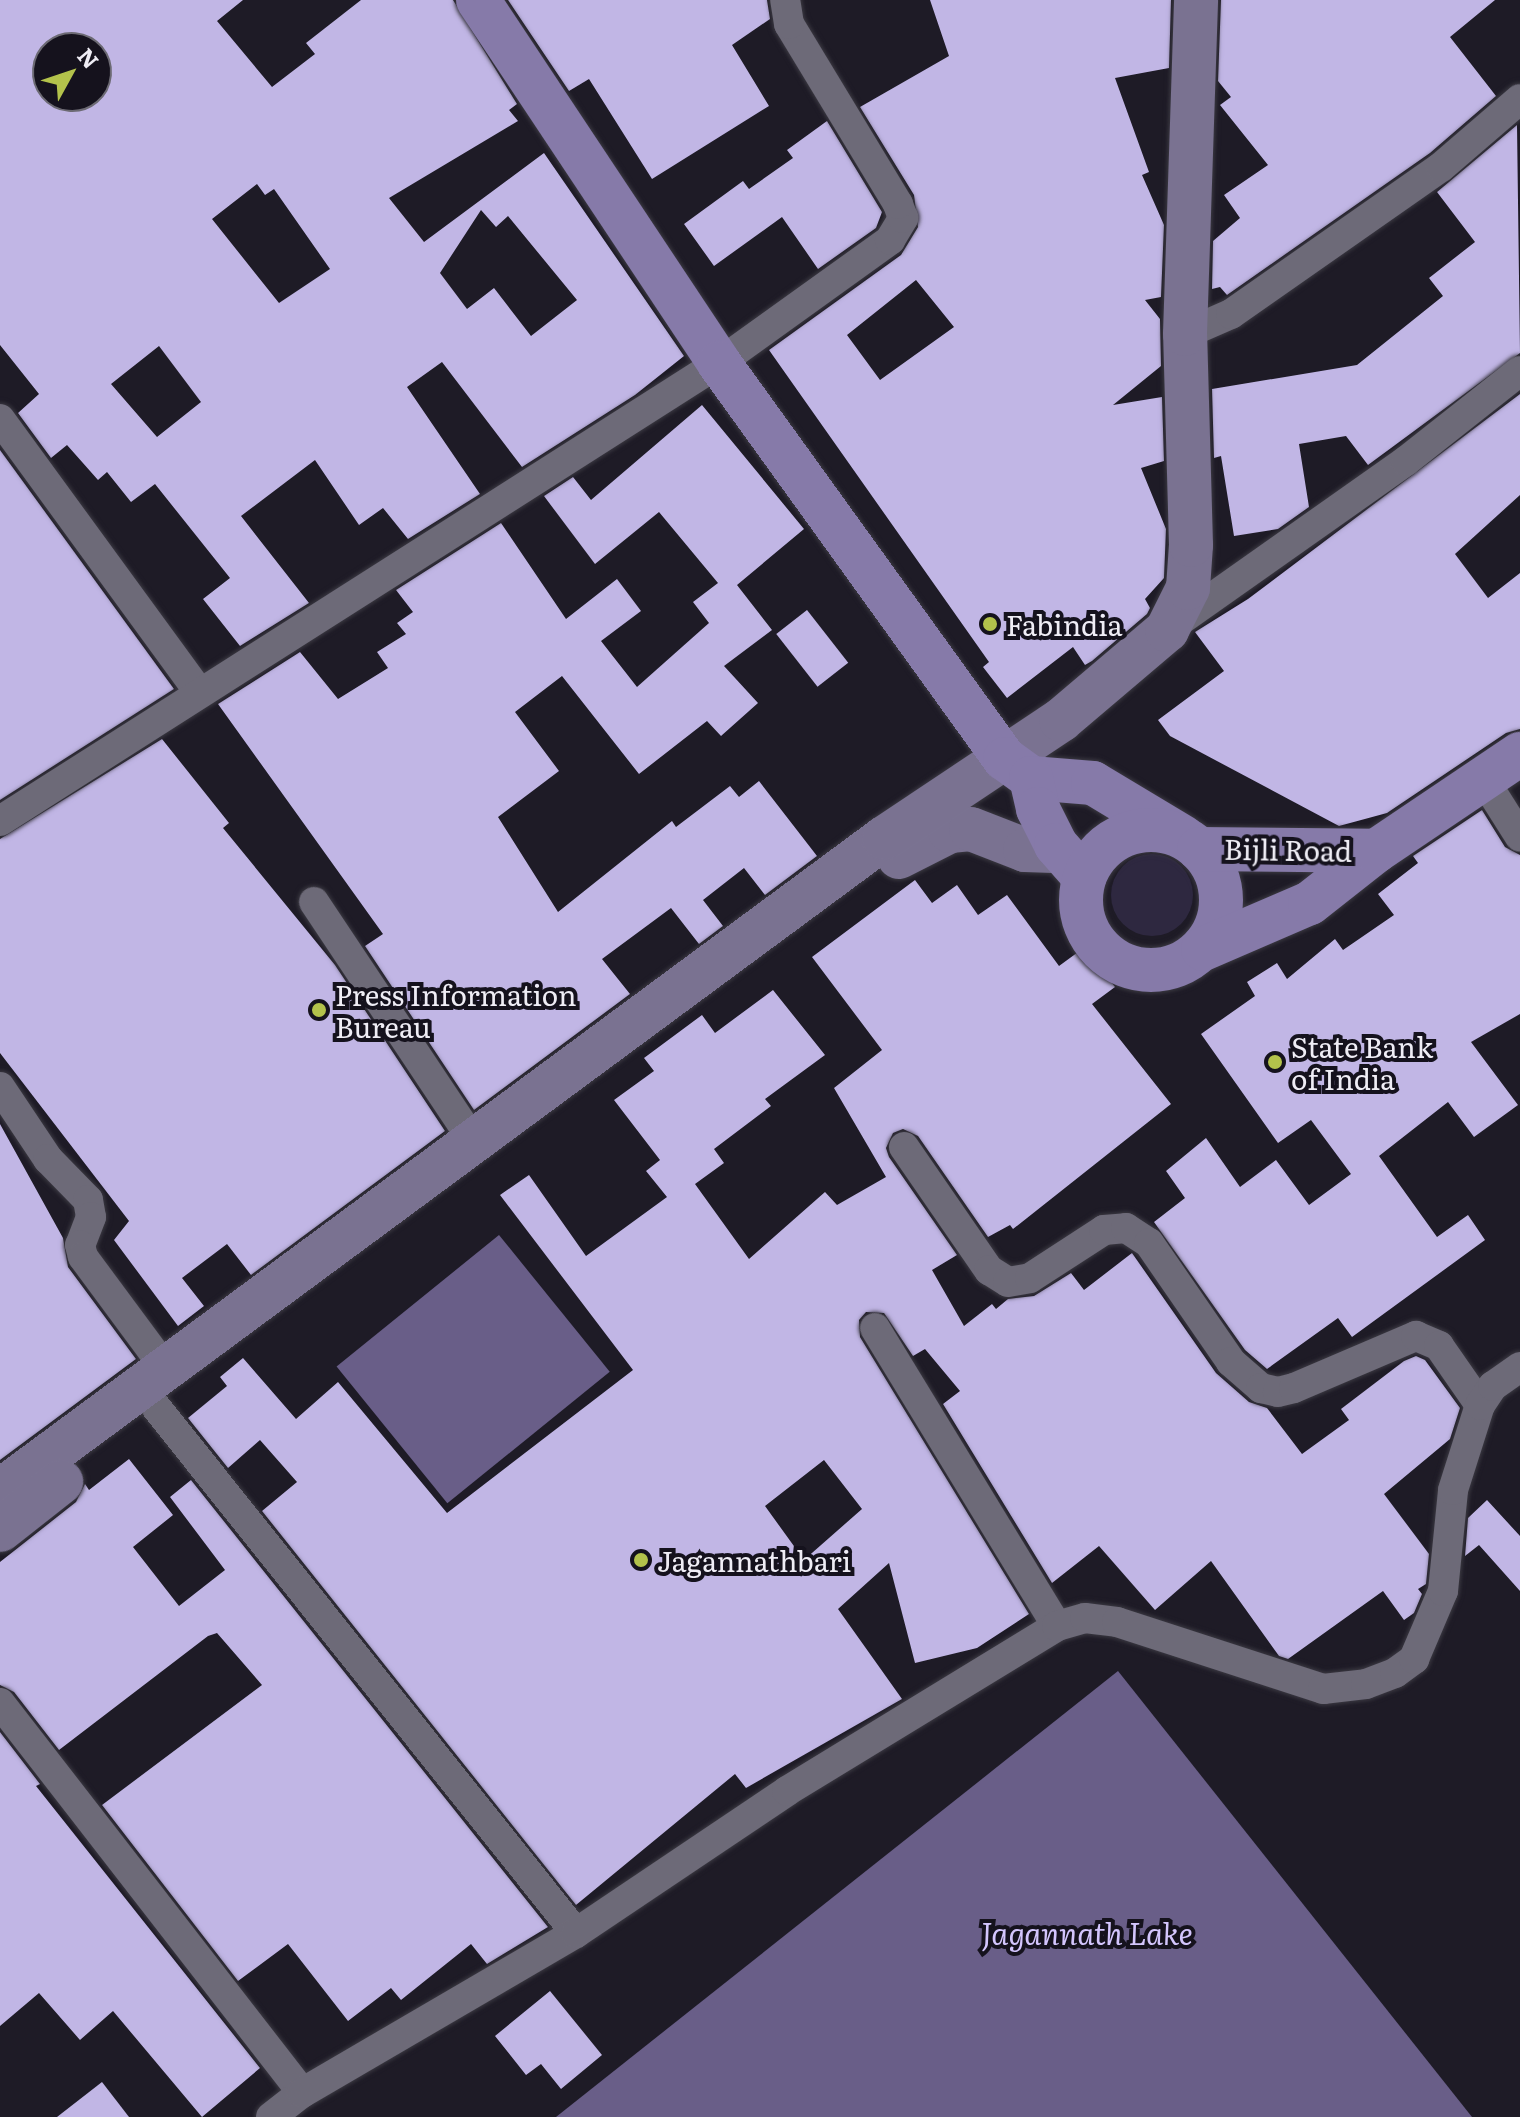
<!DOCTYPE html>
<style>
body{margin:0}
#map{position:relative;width:1520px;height:2117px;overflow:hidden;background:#1e1b26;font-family:Literata,serif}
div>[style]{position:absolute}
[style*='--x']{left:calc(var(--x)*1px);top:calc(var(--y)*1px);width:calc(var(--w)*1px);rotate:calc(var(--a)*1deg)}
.green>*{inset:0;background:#2e2840}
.round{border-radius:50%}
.water>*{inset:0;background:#695e88;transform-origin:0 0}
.building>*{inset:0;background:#c1b6e5;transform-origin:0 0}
.roads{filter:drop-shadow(0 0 2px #3b3942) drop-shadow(0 0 2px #3b3942)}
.street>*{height:30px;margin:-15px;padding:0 15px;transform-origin:15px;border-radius:15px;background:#6d6a78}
.secondary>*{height:44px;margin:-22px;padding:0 22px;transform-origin:22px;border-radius:22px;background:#7a7291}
.primary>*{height:44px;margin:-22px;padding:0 22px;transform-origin:22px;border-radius:22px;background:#867aa9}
.primary>.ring{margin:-22px;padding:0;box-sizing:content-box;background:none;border:44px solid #867aa9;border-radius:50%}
.dots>*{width:22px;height:22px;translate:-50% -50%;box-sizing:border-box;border:4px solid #15121d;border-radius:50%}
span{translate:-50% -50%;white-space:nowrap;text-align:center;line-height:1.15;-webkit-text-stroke:8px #15121d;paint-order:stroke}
.poi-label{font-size:28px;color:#efedf5}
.left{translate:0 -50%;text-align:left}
.street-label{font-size:28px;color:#efedf5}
.water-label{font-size:30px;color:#d3c5fd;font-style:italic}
.north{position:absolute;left:32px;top:32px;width:80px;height:80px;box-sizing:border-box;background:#15121d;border:2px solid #6c6a73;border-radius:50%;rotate:50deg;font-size:22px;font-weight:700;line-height:32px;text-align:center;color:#efedf5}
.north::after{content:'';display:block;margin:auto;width:28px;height:36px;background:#b3c24b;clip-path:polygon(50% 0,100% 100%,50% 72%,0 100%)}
</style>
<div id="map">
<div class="green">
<i class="round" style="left:1111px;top:854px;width:82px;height:82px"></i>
</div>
<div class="water">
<i style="left:499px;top:1235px;width:176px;height:209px;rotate:51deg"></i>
<i style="clip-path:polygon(1118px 1671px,1472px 2117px,556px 2117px)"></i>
</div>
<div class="building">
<i style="clip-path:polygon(evenodd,0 0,243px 0,217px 21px,272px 87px,315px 54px,306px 43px,361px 0,453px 0,517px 104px,509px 110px,518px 121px,389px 198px,424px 242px,544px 153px,684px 356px,635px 395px,522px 467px,442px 362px,407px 387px,480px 494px,408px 539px,383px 508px,359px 525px,315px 460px,241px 516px,309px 603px,240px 646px,203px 599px,230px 578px,155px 484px,131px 502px,107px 472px,98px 480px,67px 445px,51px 458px,18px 413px,39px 394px,0 345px,0 0,48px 48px,96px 48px,96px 96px,48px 96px,48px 48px,0 0,257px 184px,265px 195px,274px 189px,330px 269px,279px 303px,212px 219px,257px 184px,0 0,481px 210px,496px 227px,508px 216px,577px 300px,531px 336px,494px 288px,467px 309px,440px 273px,481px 210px,0 0,159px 346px,201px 402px,157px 437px,111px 384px,159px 346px)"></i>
<i style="clip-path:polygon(508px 0,767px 0,770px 19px,732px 45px,769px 106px,652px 179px,589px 79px,569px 91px)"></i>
<i style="clip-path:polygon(evenodd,930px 0,1171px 0,1169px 68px,1115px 78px,1149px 172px,1142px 175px,1164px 225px,1161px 297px,1145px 300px,1160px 319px,1161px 366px,1113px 405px,1162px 397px,1164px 461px,1141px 468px,1166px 529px,1164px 578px,1145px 599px,1150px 608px,1147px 614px,1092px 661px,1085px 665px,1073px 647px,1007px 698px,983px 667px,989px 662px,769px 350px,901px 255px,918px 227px,914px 195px,860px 107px,949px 56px,930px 0,916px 280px,954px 327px,880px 380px,847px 335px,916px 280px)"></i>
<i style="clip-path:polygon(1221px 0,1495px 0,1450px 37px,1496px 96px,1430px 153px,1227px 295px,1220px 287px,1212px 289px,1213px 241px,1240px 218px,1224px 195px,1268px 165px,1220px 105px,1231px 97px,1218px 81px)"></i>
<i style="clip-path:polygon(827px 121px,882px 212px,876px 228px,818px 269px,782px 217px,714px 266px,684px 224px,743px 181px,749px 189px,793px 158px,787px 150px)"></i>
<i style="clip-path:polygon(1517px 125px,1520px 353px,1368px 465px,1346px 436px,1299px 444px,1309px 507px,1278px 529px,1234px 536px,1221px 456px,1214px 458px,1212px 389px,1357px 365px,1443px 296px,1429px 278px,1475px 242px,1437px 192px)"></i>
<i style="clip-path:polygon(1520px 394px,1520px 495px,1455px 554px,1488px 598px,1520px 573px,1520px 729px,1506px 733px,1387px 813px,1339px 826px,1170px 736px,1158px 720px,1224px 671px,1195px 632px,1248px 599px)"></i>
<i style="clip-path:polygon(702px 405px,804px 529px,737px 585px,772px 630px,724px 666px,758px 703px,721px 736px,707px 721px,639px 774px,562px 676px,515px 712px,559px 771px,498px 817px,558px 912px,672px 821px,676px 827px,730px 786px,739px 797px,759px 781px,817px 856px,765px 895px,744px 868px,703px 900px,723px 926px,699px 944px,671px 908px,602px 959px,630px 994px,474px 1110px,365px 946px,383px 934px,218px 704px,300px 652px,338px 699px,388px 668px,377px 652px,406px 634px,397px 623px,413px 612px,396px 590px,501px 523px,566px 619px,617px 579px,641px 611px,601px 641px,637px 687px,709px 623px,693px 602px,718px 583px,659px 512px,595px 564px,544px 496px,573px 477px,591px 500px)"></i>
<i style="clip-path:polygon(0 450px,174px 689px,0 800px)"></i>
<i style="left:807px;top:610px;width:67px;height:39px;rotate:52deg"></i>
<i style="clip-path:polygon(162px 739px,229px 823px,223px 828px,335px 965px,445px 1131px,251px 1275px,227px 1244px,182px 1278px,204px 1306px,178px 1326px,114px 1240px,129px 1221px,0 1053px,0 839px)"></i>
<i style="clip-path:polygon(1482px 810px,1505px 847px,1520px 855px,1520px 1014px,1471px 1042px,1518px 1105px,1474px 1137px,1448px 1102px,1379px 1156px,1437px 1237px,1468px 1215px,1485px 1240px,1352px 1337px,1338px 1318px,1267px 1369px,1245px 1350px,1154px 1222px,1185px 1198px,1166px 1171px,1206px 1138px,1240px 1187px,1276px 1160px,1309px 1205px,1351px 1174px,1311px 1120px,1278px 1143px,1201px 1034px,1255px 996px,1247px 982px,1277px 963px,1287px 979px,1335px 939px,1343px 950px,1394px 915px,1378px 894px,1418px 863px,1413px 856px)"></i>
<i style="clip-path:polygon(evenodd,915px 880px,932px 903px,957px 885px,978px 915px,1007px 895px,1059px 966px,1085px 947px,1115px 987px,1092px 1004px,1171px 1104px,1013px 1229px,1010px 1225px,988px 1237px,918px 1136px,903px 1129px,893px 1133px,886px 1148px,889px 1157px,957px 1255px,932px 1270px,964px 1326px,992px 1304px,996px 1309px,1008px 1299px,1034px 1296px,1071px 1273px,1084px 1290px,1132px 1253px,1216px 1373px,1249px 1402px,1267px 1408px,1302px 1454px,1349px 1420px,1341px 1409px,1404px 1361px,1416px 1356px,1425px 1360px,1460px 1408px,1450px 1439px,1384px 1494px,1429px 1554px,1426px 1584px,1418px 1589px,1422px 1594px,1414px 1613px,1404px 1620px,1383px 1591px,1288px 1659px,1279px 1656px,1211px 1561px,1155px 1610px,1099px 1546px,1052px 1583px,943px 1404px,960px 1391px,925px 1349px,913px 1356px,884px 1313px,866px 1312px,859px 1320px,860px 1337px,1029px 1614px,977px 1648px,915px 1663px,889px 1563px,838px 1609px,902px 1699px,746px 1788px,735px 1774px,576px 1905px,262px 1511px,297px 1482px,260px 1440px,228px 1468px,188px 1418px,227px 1386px,220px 1377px,243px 1358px,296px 1419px,338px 1382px,447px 1513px,633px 1370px,500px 1195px,529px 1175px,586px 1256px,667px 1197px,646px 1171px,660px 1160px,614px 1100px,654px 1071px,644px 1058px,702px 1015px,715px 1033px,773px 990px,825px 1055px,765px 1099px,771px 1106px,714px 1149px,724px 1163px,695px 1184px,749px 1259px,825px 1192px,837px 1205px,886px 1177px,834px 1088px,882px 1050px,812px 957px,915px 880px,824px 1460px,862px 1509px,804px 1560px,765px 1506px,824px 1460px)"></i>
<i style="clip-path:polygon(0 1124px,63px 1238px,68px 1267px,136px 1359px,0 1460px)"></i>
<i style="clip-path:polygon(129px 1459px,173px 1515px,133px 1547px,179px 1606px,225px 1570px,170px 1497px,191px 1480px,548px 1927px,487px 1964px,471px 1944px,401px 2000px,391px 1988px,348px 2021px,288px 1944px,238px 1981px,102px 1805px,262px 1685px,217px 1633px,208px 1636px,59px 1750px,14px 1692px,0 1685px,0 1562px,76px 1502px,85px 1484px,89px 1490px)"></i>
<i style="clip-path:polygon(1487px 1500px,1520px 1536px,1520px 1591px,1479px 1545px,1465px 1556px,1468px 1518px)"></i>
<i style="clip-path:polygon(0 1732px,40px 1784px,36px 1786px,260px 2068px,202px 2117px,113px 2011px,80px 2040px,39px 1993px,0 2026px)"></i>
<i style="clip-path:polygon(550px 1991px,602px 2055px,561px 2089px,541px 2064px,526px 2075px,495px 2036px)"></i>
<i style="clip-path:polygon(102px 2082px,129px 2117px,57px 2117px)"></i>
</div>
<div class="roads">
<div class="street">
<i style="--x:1185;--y:334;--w:50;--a:-23.5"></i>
<i style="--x:1231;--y:314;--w:256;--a:-35"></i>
<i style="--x:1441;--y:167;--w:104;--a:-40.7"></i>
<i style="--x:0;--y:419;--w:339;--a:53.9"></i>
<i style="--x:1172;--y:626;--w:286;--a:-35.2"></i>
<i style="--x:1406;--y:461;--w:145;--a:-38.3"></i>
<i style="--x:1484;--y:780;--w:67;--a:57.7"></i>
<i style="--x:0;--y:821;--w:852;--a:-32.5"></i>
<i style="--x:719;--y:363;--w:211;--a:-35.7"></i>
<i style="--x:890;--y:240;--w:26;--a:-59"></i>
<i style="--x:903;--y:218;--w:15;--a:-110"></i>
<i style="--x:898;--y:204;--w:210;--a:-121.2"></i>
<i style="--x:789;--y:24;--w:24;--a:-99"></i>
<i style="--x:314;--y:902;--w:290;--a:56.3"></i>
<i style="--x:0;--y:1087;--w:87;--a:56.3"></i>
<i style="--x:48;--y:1159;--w:57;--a:45.7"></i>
<i style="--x:88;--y:1200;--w:17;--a:80"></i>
<i style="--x:91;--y:1217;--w:30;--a:111"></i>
<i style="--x:80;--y:1245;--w:12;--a:76"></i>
<i style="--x:83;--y:1257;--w:139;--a:53.5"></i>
<i style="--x:904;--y:1147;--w:150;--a:55.4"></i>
<i style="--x:989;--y:1270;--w:22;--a:32"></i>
<i style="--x:1008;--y:1282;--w:22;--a:-10"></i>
<i style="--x:1030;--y:1278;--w:88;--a:-33"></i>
<i style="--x:1104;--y:1230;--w:22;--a:-5"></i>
<i style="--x:1126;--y:1228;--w:27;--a:33"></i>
<i style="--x:1149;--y:1243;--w:145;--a:55.4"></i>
<i style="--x:1231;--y:1362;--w:40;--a:41"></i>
<i style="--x:1261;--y:1388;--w:17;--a:13"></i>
<i style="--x:1278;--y:1392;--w:16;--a:-14"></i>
<i style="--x:1294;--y:1388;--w:133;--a:-23.1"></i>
<i style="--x:1416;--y:1336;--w:25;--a:23"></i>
<i style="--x:1439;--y:1346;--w:72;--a:55.2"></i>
<i style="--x:875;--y:1328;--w:349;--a:58.6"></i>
<i style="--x:156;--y:1407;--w:673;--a:51.39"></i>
<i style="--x:0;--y:1703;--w:493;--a:52.2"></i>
<i style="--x:271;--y:2117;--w:39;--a:-38"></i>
<i style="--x:302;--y:2093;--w:317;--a:-30.3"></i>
<i style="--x:576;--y:1933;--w:254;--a:-33.9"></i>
<i style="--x:787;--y:1791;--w:316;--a:-31.4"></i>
<i style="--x:1057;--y:1626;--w:29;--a:-16"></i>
<i style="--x:1085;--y:1618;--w:32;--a:7"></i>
<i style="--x:1117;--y:1622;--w:217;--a:18"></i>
<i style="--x:1323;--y:1689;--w:43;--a:-6.6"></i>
<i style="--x:1366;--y:1684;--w:31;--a:-21"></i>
<i style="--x:1395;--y:1673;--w:24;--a:-36"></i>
<i style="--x:1414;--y:1659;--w:74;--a:-66.9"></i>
<i style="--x:1443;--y:1591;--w:101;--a:-84.3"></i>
<i style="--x:1453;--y:1490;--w:89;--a:-72.4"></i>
<i style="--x:1480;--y:1405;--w:23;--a:-56"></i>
<i style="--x:1493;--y:1386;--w:33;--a:-35"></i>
</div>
<div class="secondary">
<i style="--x:899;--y:857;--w:57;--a:-27"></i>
<i style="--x:950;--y:831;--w:21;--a:-5"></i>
<i style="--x:971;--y:829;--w:58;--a:21.3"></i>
<i style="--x:1025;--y:850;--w:36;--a:2"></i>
<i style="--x:0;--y:1491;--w:1099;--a:-36.45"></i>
<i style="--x:884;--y:838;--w:213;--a:-33.7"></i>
<i style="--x:1061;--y:720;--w:139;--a:-40.3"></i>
<i style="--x:1167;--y:630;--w:47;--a:-63.4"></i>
<i style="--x:1188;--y:588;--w:43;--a:-86"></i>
<i style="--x:1191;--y:545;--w:211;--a:-91.6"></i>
<i style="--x:1185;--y:334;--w:334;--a:-88.1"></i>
<i style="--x:0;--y:1530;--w:78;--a:-38.2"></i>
</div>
<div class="primary">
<i style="--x:478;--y:0;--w:436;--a:56.4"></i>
<i style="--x:719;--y:363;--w:488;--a:54.2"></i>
<i style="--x:1005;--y:759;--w:32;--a:36"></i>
<i style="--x:1031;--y:778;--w:62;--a:4.6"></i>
<i style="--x:1093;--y:783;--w:105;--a:31"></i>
<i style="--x:1031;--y:778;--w:32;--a:77"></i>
<i style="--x:1038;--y:809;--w:40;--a:63.4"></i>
<i style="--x:1056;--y:845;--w:43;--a:48.8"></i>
<i class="ring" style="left:1081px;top:830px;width:96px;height:96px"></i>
<i style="--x:1199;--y:849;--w:177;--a:0.6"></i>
<i style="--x:1203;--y:949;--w:116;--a:-23.3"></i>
<i style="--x:1310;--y:903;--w:84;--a:-38.2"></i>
<i style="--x:1376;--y:851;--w:174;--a:-34"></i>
</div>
</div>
<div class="dots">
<i style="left:990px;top:624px;background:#b3c24b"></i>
<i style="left:319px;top:1010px;background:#b3c24b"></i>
<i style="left:1275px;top:1062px;background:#b3c24b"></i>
<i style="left:641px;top:1560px;background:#b3c24b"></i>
</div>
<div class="poi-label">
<span class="left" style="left:1006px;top:624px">Fabindia</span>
<span class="left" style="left:335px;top:1010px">Press Information<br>Bureau</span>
<span class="left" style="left:1291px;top:1062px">State Bank<br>of India</span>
<span class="left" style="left:657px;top:1560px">Jagannathbari</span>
</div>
<div class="street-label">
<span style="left:1288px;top:849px;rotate:1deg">Bijli Road</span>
</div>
<div class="water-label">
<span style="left:1087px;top:1932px">Jagannath Lake</span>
</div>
<div class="north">N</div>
</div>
